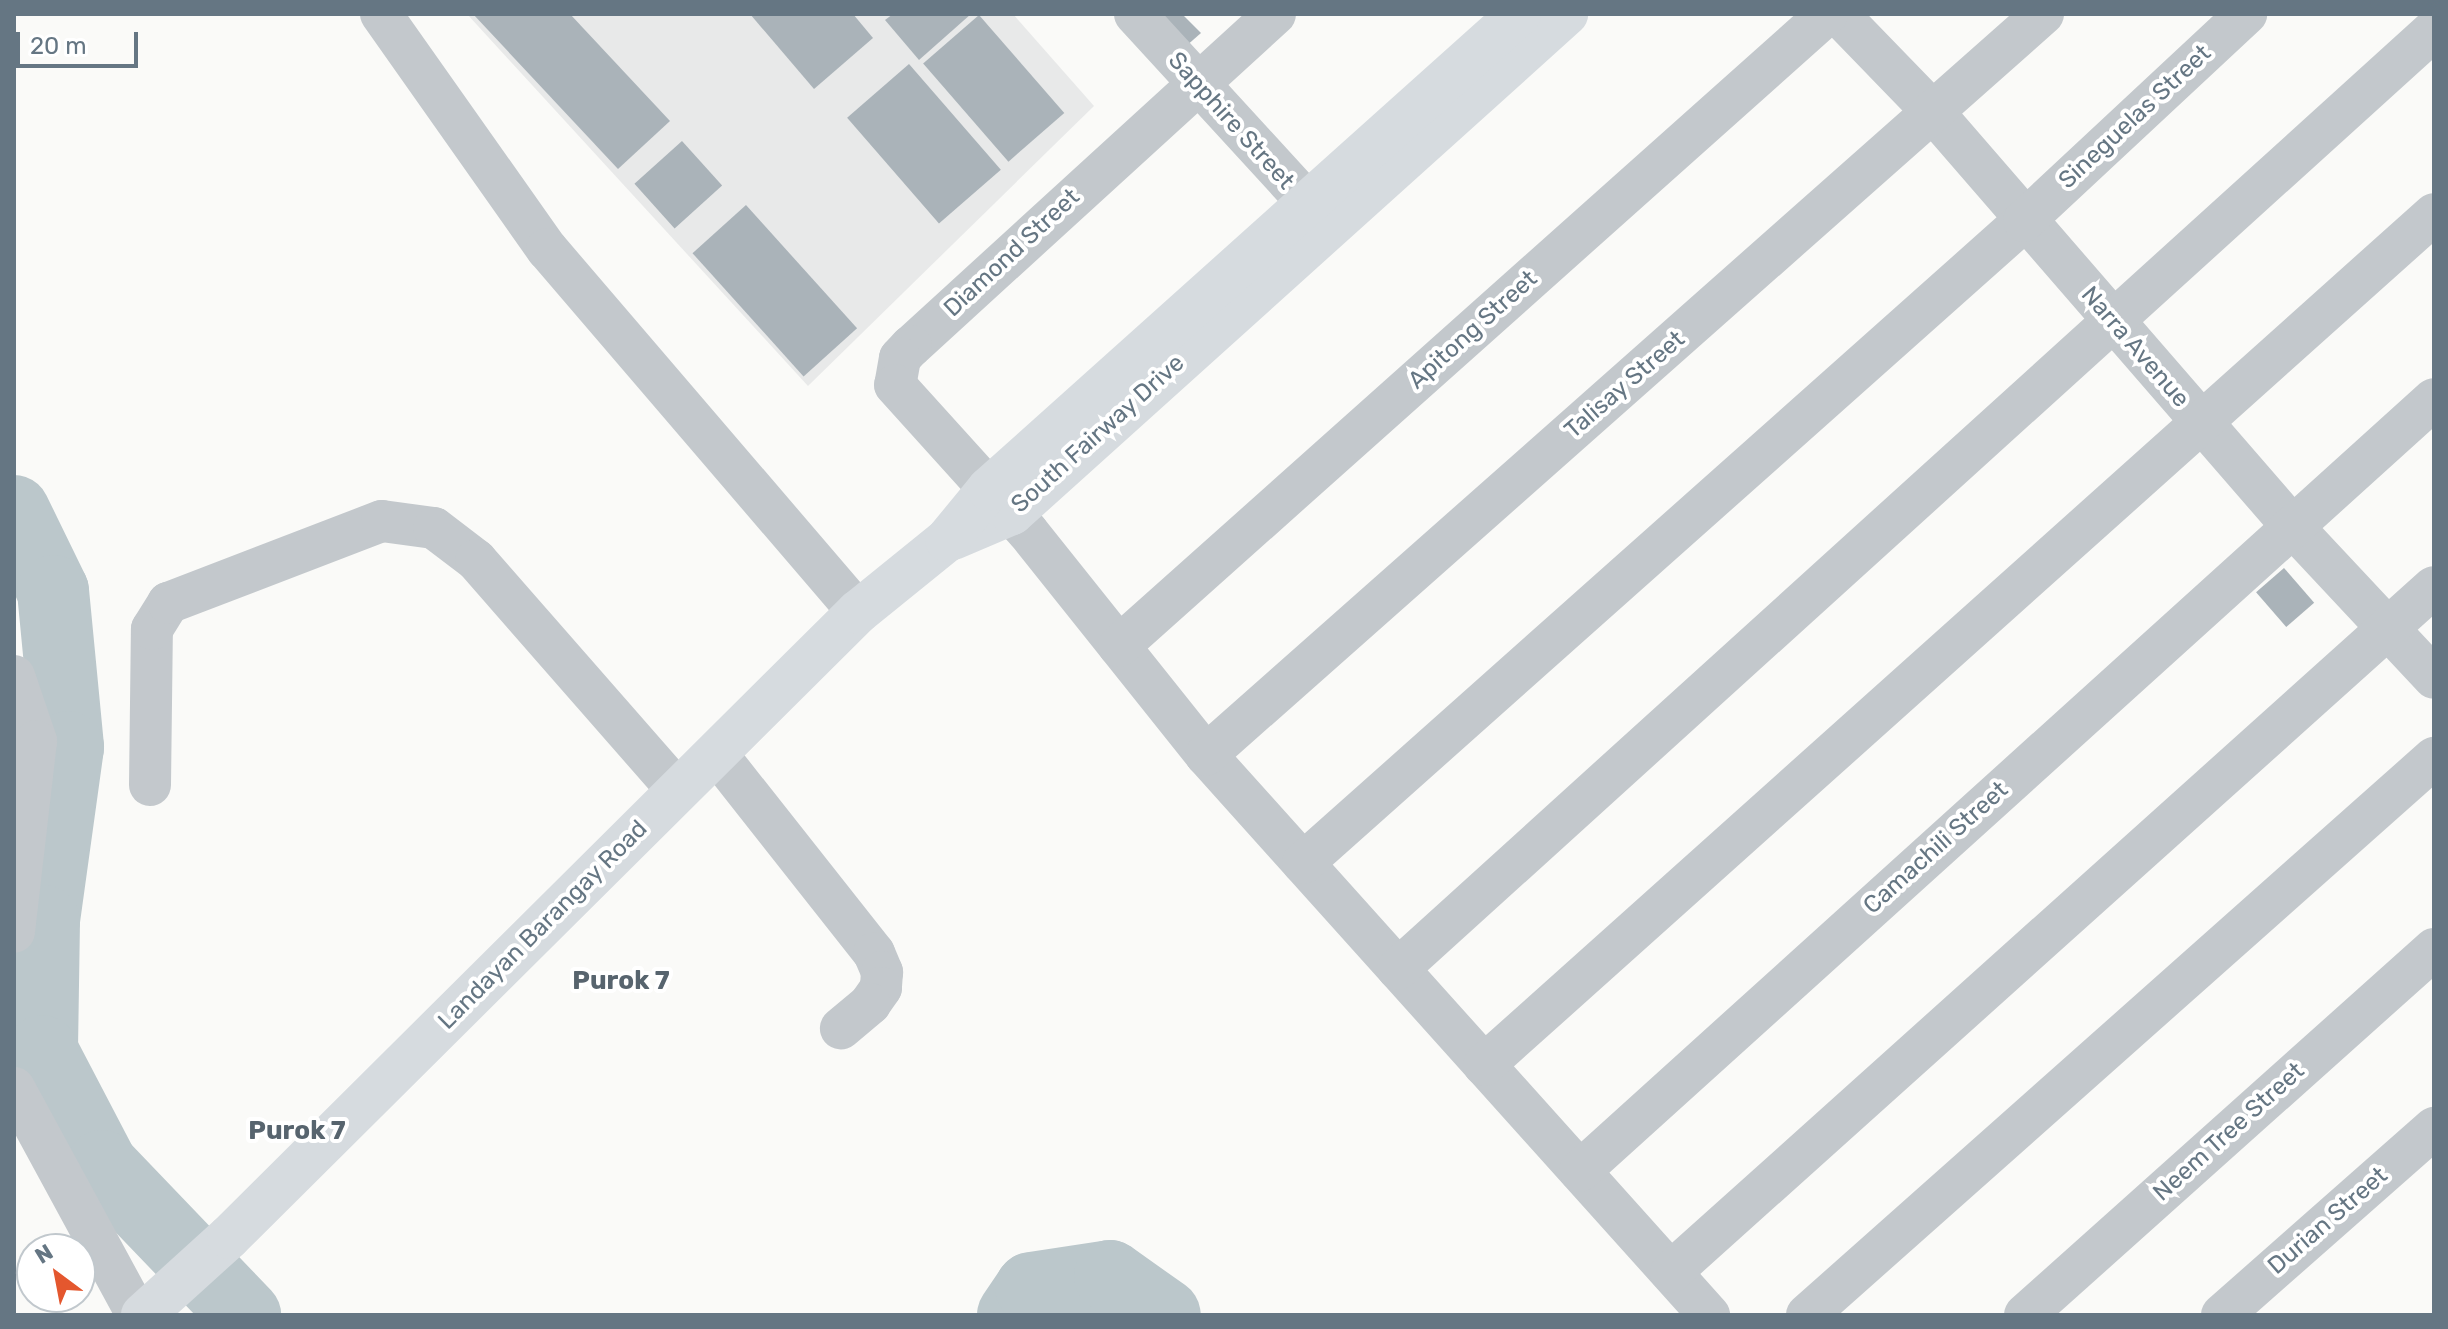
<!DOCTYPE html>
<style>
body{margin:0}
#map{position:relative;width:2448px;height:1329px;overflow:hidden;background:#fafaf8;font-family:Rubik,sans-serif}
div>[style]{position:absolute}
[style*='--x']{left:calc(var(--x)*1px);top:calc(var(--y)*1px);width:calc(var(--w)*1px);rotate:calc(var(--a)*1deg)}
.built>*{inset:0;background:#e8e9e9}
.river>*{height:72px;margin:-36px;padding:0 36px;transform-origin:36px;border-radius:36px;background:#bbc7cb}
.building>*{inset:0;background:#aab3b9;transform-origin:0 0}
.street>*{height:42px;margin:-21px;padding:0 21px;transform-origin:21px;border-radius:21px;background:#c3c8cc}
.secondary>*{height:44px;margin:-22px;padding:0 22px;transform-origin:22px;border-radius:22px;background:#d6dbdf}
span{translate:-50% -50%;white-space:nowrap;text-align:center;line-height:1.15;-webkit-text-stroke:8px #fff;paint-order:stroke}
.street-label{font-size:24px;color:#657683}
.neighbourhood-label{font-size:26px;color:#57646e;font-weight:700}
.frame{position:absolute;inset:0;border:16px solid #657683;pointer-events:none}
.north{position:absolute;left:16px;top:1233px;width:80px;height:80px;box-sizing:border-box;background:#fff;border:2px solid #c1c8cd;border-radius:50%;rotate:328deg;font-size:22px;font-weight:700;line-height:32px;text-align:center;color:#657683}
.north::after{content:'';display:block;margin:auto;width:28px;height:36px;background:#e4572e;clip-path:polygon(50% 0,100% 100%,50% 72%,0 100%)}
.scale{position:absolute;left:16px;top:32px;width:122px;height:36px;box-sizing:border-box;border:4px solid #657683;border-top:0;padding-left:10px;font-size:24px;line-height:28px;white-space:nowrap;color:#657683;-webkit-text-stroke:6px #fff;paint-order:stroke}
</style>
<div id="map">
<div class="built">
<i style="clip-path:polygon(467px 14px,1013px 14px,1094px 106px,808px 386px)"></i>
</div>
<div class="river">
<i style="--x:14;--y:511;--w:89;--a:64"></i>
<i style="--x:53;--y:591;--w:157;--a:84.5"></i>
<i style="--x:68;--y:747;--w:176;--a:97.9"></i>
<i style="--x:44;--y:921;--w:130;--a:90.9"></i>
<i style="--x:42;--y:1051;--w:130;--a:62.4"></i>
<i style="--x:102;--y:1166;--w:207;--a:46.2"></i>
<i style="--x:1013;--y:1315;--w:32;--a:-56"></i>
<i style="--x:1031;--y:1288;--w:80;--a:-8.6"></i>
<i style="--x:1110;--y:1276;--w:67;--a:35.3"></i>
</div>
<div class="building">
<i style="clip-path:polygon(473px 14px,570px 14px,670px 121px,618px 169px)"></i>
<i style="clip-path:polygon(750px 14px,853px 14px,873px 38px,814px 89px)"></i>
<i style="clip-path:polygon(893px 14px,971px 14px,919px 60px,885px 20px)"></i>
<i style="clip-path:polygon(1153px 14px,1182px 14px,1201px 33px,1177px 54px)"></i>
<i style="left:979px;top:15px;width:130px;height:74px;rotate:49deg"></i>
<i style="left:909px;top:64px;width:140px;height:82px;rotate:49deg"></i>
<i style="left:682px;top:141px;width:60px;height:64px;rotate:48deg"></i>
<i style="left:746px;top:205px;width:166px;height:72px;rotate:48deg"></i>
<i style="left:2284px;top:568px;width:46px;height:37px;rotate:49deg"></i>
</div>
<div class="street">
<i style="--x:381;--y:14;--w:288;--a:54.8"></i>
<i style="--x:547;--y:249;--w:478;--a:49.4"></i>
<i style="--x:1135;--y:14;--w:287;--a:47.5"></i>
<i style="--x:1275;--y:14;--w:493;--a:137.6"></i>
<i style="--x:911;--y:346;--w:16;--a:133"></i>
<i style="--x:900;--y:358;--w:27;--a:100"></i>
<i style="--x:895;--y:385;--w:198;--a:47.9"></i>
<i style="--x:1028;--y:532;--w:285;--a:51.4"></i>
<i style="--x:1206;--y:755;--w:753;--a:48.07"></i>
<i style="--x:1838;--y:14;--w:136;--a:45.9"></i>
<i style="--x:1933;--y:112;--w:548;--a:49.07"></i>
<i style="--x:2292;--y:526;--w:208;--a:46.9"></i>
<i style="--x:1119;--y:646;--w:949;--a:-41.75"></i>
<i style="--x:14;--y:676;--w:69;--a:71.3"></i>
<i style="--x:36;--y:741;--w:192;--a:96.6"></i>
<i style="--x:716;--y:753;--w:255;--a:51.7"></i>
<i style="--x:874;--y:953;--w:21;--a:67"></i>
<i style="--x:882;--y:972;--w:16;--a:94"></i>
<i style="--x:881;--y:988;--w:19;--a:125"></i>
<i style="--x:870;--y:1004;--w:38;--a:140"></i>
<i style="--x:1206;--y:755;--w:1118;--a:-41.52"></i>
<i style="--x:150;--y:785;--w:156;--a:-89.3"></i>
<i style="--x:152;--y:629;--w:31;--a:-58"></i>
<i style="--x:168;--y:603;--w:229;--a:-21"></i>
<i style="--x:382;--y:521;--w:52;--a:7.7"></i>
<i style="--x:434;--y:528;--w:53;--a:37.3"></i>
<i style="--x:476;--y:560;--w:307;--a:48.8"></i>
<i style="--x:1303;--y:863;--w:965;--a:-41.68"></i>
<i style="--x:2024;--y:221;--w:304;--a:-43"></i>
<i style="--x:1398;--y:969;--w:1398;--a:-42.19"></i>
<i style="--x:1484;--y:1065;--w:1275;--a:-41.85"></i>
<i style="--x:14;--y:1088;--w:258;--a:61.5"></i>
<i style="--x:1580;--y:1171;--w:1151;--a:-42.11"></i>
<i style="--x:1671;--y:1272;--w:1025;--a:-41.92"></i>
<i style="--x:1807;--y:1315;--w:839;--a:-41.62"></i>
<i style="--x:2025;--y:1315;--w:549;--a:-41.82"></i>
<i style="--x:2222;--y:1315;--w:283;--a:-41.4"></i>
</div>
<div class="secondary">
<i style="--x:953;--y:538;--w:64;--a:-23"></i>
<i style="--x:1012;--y:513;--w:746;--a:-42.01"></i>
<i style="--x:143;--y:1315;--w:116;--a:-42.2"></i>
<i style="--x:229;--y:1237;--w:887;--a:-44.82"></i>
<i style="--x:858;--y:612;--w:114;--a:-39"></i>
<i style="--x:947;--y:540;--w:66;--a:-50.5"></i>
<i style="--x:989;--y:489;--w:712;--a:-41.87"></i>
</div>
<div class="street-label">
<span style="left:2135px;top:117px;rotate:-43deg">Sineguelas Street</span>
<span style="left:1231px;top:121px;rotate:48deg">Sapphire Street</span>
<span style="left:1012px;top:253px;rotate:-43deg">Diamond Street</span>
<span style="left:1473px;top:330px;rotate:-42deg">Apitong Street</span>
<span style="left:2135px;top:347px;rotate:49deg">Narra Avenue</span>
<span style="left:1625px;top:385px;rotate:-41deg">Talisay Street</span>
<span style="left:1098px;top:434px;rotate:-42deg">South Fairway Drive</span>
<span style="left:1936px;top:848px;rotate:-42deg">Camachili Street</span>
<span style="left:543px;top:925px;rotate:-45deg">Landayan Barangay Road</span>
<span style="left:2229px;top:1132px;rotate:-42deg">Neem Tree Street</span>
<span style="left:2328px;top:1221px;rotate:-41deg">Durian Street</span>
</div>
<div class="neighbourhood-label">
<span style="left:621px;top:981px">Purok 7</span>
<span style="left:297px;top:1131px">Purok 7</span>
</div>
<div class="frame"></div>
<div class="north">N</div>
<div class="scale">20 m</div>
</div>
